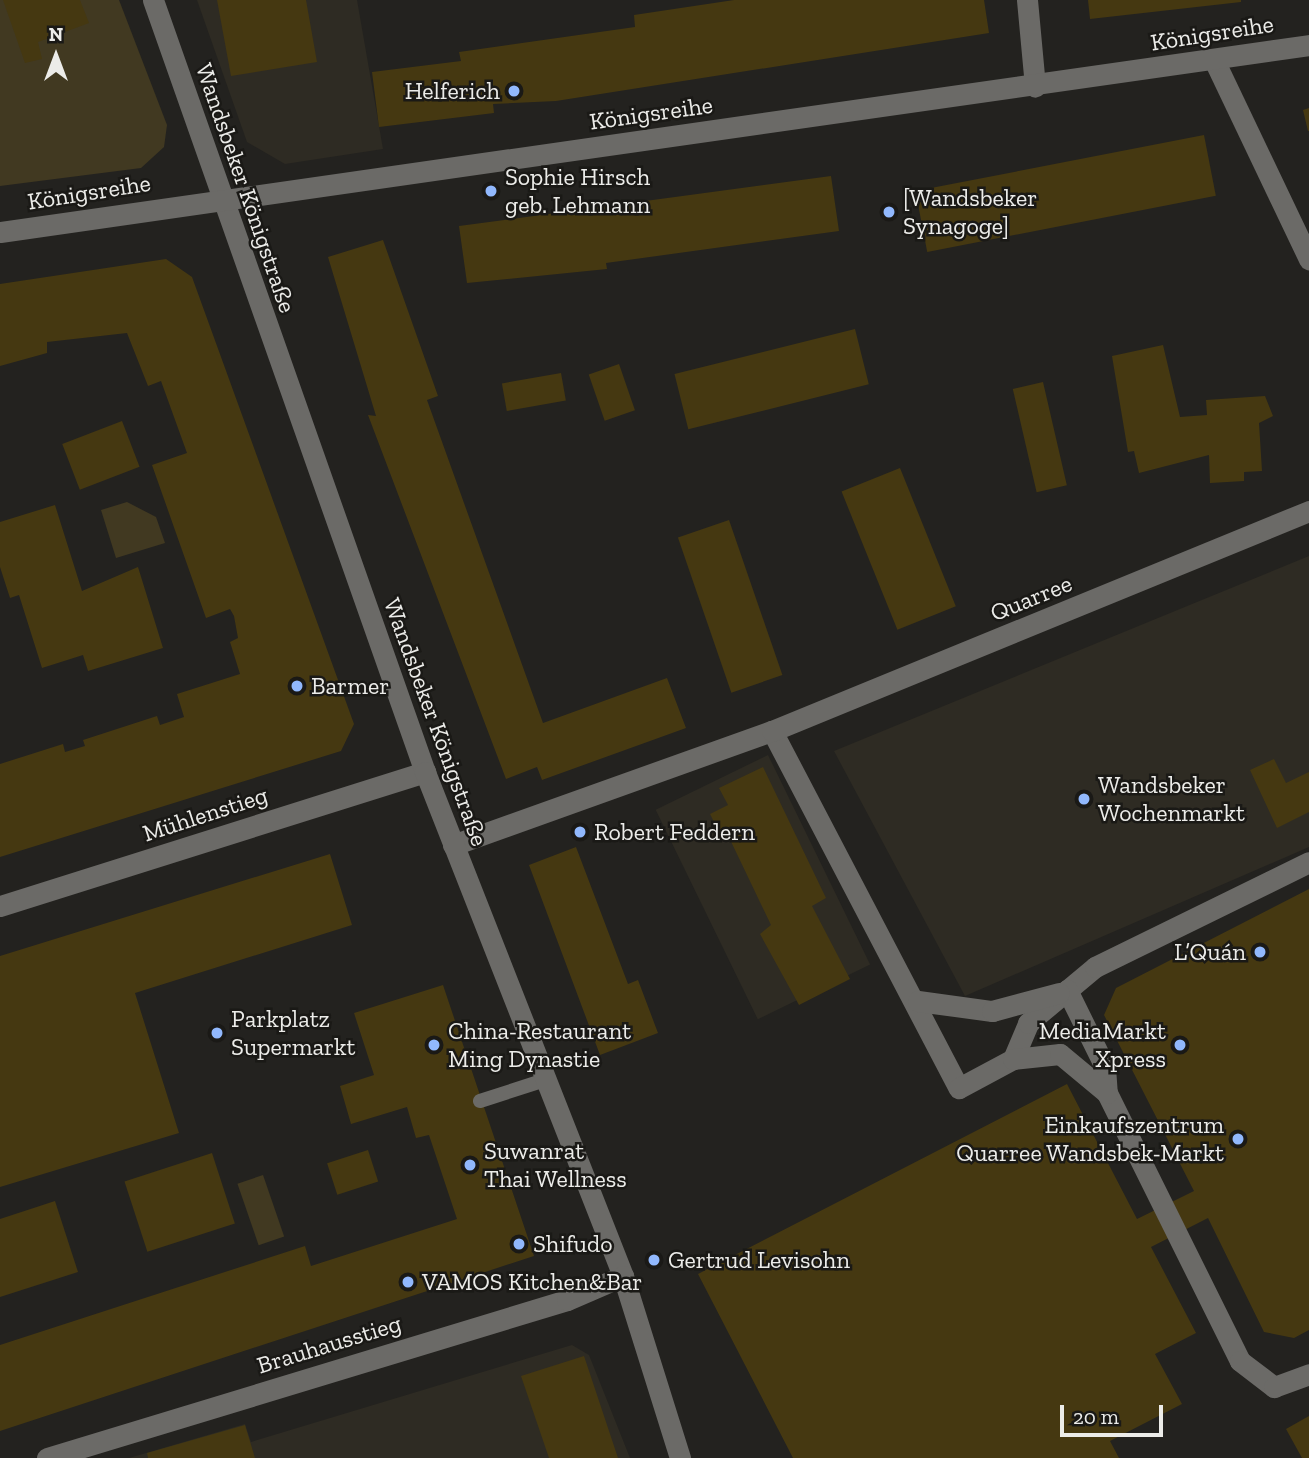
<!DOCTYPE html>
<meta charset="utf-8">
<style>
body{margin:0}
#map{position:relative;width:1309px;height:1458px;overflow:hidden;background:#23221f;font-family:"Zilla Slab",serif}
div>[style]{position:absolute}
[style*='--x']{left:calc(var(--x)*1px);top:calc(var(--y)*1px);width:calc(var(--w)*1px);rotate:calc(var(--a)*1deg)}
.built>*{inset:0;background:#2e2b23;transform-origin:0 0}
.green>*{inset:0;background:#413921;transform-origin:0 0}
.building>*{inset:0;background:#453811;transform-origin:0 0}
.lane>*{height:14px;margin:-7px;padding:0 7px;transform-origin:7px;border-radius:7px;background:#6b6a67}
.street>*{height:21px;margin:-10.5px;padding:0 10.5px;transform-origin:10.5px;border-radius:10.5px;background:#6b6a67}
.secondary>*{height:21px;margin:-10.5px;padding:0 10.5px;transform-origin:10.5px;border-radius:10.5px;background:#6b6a67}
.dots>*{width:19px;height:19px;translate:-50% -50%;box-sizing:border-box;border:4px solid #1a1916;border-radius:50%}
span{translate:-50% -50%;white-space:nowrap;text-align:center;line-height:1.15;-webkit-text-stroke:5px #1a1916;paint-order:stroke}
.street-label{font-size:24px;color:#ecece9}
.poi-label{font-size:24px;color:#ecece9}
.right{translate:-100% -50%;text-align:right}
.left{translate:0 -50%;text-align:left}
.north{position:absolute;left:21px;top:21px;width:70px;height:70px;-webkit-text-stroke:5px #1a1916;paint-order:stroke;rotate:0deg;font-size:19px;font-weight:700;line-height:28px;text-align:center;color:#ecece9}
.north::after{content:'';display:block;margin:auto;width:24px;height:32px;background:#ecece9;clip-path:polygon(50% 0,100% 100%,50% 72%,0 100%)}
.scale{position:absolute;left:1060px;top:1405px;width:103px;height:32px;box-sizing:border-box;border:4px solid #ecece9;border-top:0;padding-left:9px;font-size:21px;line-height:24px;white-space:nowrap;color:#ecece9;-webkit-text-stroke:5px #1a1916;paint-order:stroke}
</style>
<div id="map">
<div class="built">
<i style="clip-path:polygon(197px 0,357px 0,383px 149px,285px 164px,247px 142px)"></i>
<i style="clip-path:polygon(1309px 556px,1309px 847px,965px 996px,834px 751px)"></i>
<i style="left:768px;top:755px;width:233px;height:125px;rotate:64deg"></i>
<i style="clip-path:polygon(572px 1345px,589px 1355px,630px 1458px,129px 1458px,245px 1424px,251px 1442px)"></i>
</div>
<div class="green">
<i style="clip-path:polygon(0 0,119px 0,167px 125px,164px 147px,141px 168px,0 186px)"></i>
<i style="clip-path:polygon(127px 502px,156px 517px,165px 543px,116px 558px,101px 510px)"></i>
<i style="left:263px;top:1175px;width:65px;height:27px;rotate:71deg"></i>
</div>
<div class="building">
<i style="clip-path:polygon(3px 0,80px 0,89px 23px,38px 42px,42px 59px,25px 63px)"></i>
<i style="clip-path:polygon(217px 0,306px 0,317px 62px,231px 76px)"></i>
<i style="clip-path:polygon(734px 0,984px 0,989px 33px,556px 101px,493px 104px,494px 113px,379px 127px,372px 72px,461px 61px,459px 52px,635px 27px,634px 15px)"></i>
<i style="clip-path:polygon(1088px 0,1241px 0,1241px 2px,1090px 19px)"></i>
<i style="clip-path:polygon(1309px 108px,1309px 131px,1308px 131px,1303px 110px)"></i>
<i style="left:1204px;top:135px;width:62px;height:294px;rotate:79deg"></i>
<i style="clip-path:polygon(831px 176px,839px 231px,606px 263px,607px 269px,467px 283px,459px 226px)"></i>
<i style="clip-path:polygon(383px 240px,438px 396px,427px 400px,543px 723px,667px 678px,686px 728px,542px 780px,537px 767px,506px 779px,368px 415px,376px 416px,328px 257px)"></i>
<i style="clip-path:polygon(166px 259px,192px 277px,354px 724px,341px 751px,0 857px,0 764px,63px 744px,65px 752px,85px 746px,83px 740px,157px 716px,160px 725px,184px 717px,177px 694px,240px 674px,230px 642px,238px 638px,234px 616px,230px 609px,206px 618px,152px 465px,187px 453px,161px 381px,148px 386px,127px 333px,47px 342px,47px 353px,0 366px,0 284px)"></i>
<i style="left:855px;top:329px;width:57px;height:186px;rotate:76deg"></i>
<i style="clip-path:polygon(1163px 345px,1180px 417px,1207px 415px,1206px 400px,1265px 396px,1273px 416px,1259px 423px,1262px 471px,1244px 472px,1244px 481px,1210px 483px,1209px 455px,1139px 473px,1134px 451px,1128px 452px,1112px 356px)"></i>
<i style="left:619px;top:364px;width:49px;height:32px;rotate:71deg"></i>
<i style="left:561px;top:373px;width:28px;height:60px;rotate:80deg"></i>
<i style="left:1043px;top:382px;width:106px;height:31px;rotate:77deg"></i>
<i style="left:122px;top:421px;width:49px;height:64px;rotate:69deg"></i>
<i style="left:900px;top:468px;width:149px;height:63px;rotate:68deg"></i>
<i style="clip-path:polygon(55px 505px,82px 591px,138px 567px,163px 648px,88px 671px,83px 655px,42px 668px,19px 595px,10px 598px,0 567px,0 522px)"></i>
<i style="left:729px;top:520px;width:164px;height:54px;rotate:71deg"></i>
<i style="clip-path:polygon(1274px 759px,1286px 783px,1309px 772px,1309px 812px,1277px 828px,1250px 770px)"></i>
<i style="clip-path:polygon(763px 767px,826px 898px,812px 906px,850px 979px,799px 1005px,760px 934px,771px 925px,725px 829px,719px 832px,710px 814px,728px 805px,719px 788px)"></i>
<i style="clip-path:polygon(576px 847px,628px 984px,638px 980px,658px 1033px,600px 1055px,529px 865px)"></i>
<i style="clip-path:polygon(330px 854px,352px 925px,135px 993px,179px 1133px,0 1187px,0 956px)"></i>
<i style="clip-path:polygon(1309px 889px,1309px 1330px,1294px 1338px,1264px 1332px,1208px 1218px,1151px 1247px,1196px 1333px,1155px 1354px,1182px 1404px,1110px 1441px,1119px 1458px,793px 1458px,698px 1274px,1067px 1084px,1137px 1219px,1194px 1191px,1104px 1015px,1116px 988px)"></i>
<i style="clip-path:polygon(443px 985px,534px 1256px,0 1431px,0 1345px,305px 1246px,311px 1266px,457px 1219px,429px 1135px,416px 1138px,407px 1107px,351px 1124px,340px 1086px,374px 1075px,354px 1013px)"></i>
<i style="left:368px;top:1150px;width:33px;height:43px;rotate:72deg"></i>
<i style="left:212px;top:1153px;width:74px;height:92px;rotate:72deg"></i>
<i style="clip-path:polygon(55px 1201px,78px 1272px,0 1297px,0 1219px)"></i>
<i style="clip-path:polygon(584px 1356px,618px 1458px,549px 1458px,521px 1376px)"></i>
<i style="clip-path:polygon(1309px 1416px,1309px 1458px,1302px 1458px,1286px 1429px)"></i>
<i style="clip-path:polygon(245px 1425px,255px 1458px,148px 1458px,147px 1453px)"></i>
</div>
<div class="lane">
<i style="--x:480;--y:1101;--w:65;--a:-17.9"></i>
</div>
<div class="street">
<i style="--x:1027;--y:0;--w:87;--a:84.7"></i>
<i style="--x:1214;--y:60;--w:221;--a:64.5"></i>
<i style="--x:772;--y:731;--w:403;--a:62.4"></i>
<i style="--x:959;--y:1088;--w:61;--a:-28.2"></i>
<i style="--x:1013;--y:1059;--w:39;--a:-67"></i>
<i style="--x:1028;--y:1023;--w:87;--a:-39.9"></i>
<i style="--x:1095;--y:967;--w:238;--a:-26.1"></i>
<i style="--x:453;--y:845;--w:339;--a:-19.7"></i>
<i style="--x:772;--y:731;--w:580;--a:-22.28"></i>
<i style="--x:0;--y:906;--w:446;--a:-17.5"></i>
<i style="--x:1067;--y:990;--w:86;--a:63.7"></i>
<i style="--x:1105;--y:1067;--w:26;--a:86"></i>
<i style="--x:1107;--y:1093;--w:299;--a:63.6"></i>
<i style="--x:1240;--y:1361;--w:43;--a:37.4"></i>
<i style="--x:1274;--y:1387;--w:37;--a:-20"></i>
<i style="--x:918;--y:1001;--w:75;--a:7.7"></i>
<i style="--x:992;--y:1011;--w:69;--a:-15"></i>
<i style="--x:1013;--y:1059;--w:47;--a:-6.1"></i>
<i style="--x:1060;--y:1054;--w:61;--a:39.7"></i>
<i style="--x:47;--y:1458;--w:543;--a:-16.9"></i>
<i style="--x:567;--y:1300;--w:61;--a:-23.2"></i>
</div>
<div class="secondary">
<i style="--x:153;--y:0;--w:819;--a:70.59"></i>
<i style="--x:425;--y:772;--w:541;--a:68.55"></i>
<i style="--x:623;--y:1276;--w:191;--a:72.6"></i>
<i style="--x:0;--y:232;--w:1322;--a:-8.13"></i>
</div>
<div class="dots">
<i style="left:514px;top:91px;background:#91b8fd"></i>
<i style="left:491px;top:191px;background:#91b8fd"></i>
<i style="left:889px;top:212px;background:#91b8fd"></i>
<i style="left:297px;top:686px;background:#91b8fd"></i>
<i style="left:1084px;top:799px;background:#91b8fd"></i>
<i style="left:580px;top:832px;background:#91b8fd"></i>
<i style="left:1260px;top:952px;background:#91b8fd"></i>
<i style="left:217px;top:1033px;background:#91b8fd"></i>
<i style="left:434px;top:1045px;background:#91b8fd"></i>
<i style="left:1180px;top:1045px;background:#91b8fd"></i>
<i style="left:1238px;top:1139px;background:#91b8fd"></i>
<i style="left:470px;top:1165px;background:#91b8fd"></i>
<i style="left:519px;top:1244px;background:#91b8fd"></i>
<i style="left:654px;top:1260px;background:#91b8fd"></i>
<i style="left:408px;top:1282px;background:#91b8fd"></i>
</div>
<div class="street-label">
<span style="left:1212px;top:33px;rotate:-9deg">Königsreihe</span>
<span style="left:651px;top:113px;rotate:-8deg">Königsreihe</span>
<span style="left:246px;top:188px;rotate:71deg">Wandsbeker Königstraße</span>
<span style="left:89px;top:192px;rotate:-9deg">Königsreihe</span>
<span style="left:1031px;top:598px;rotate:-22deg">Quarree</span>
<span style="left:436px;top:722px;rotate:70deg">Wandsbeker Königstraße</span>
<span style="left:205px;top:814px;rotate:-18deg">Mühlenstieg</span>
<span style="left:329px;top:1344px;rotate:-17deg">Brauhausstieg</span>
</div>
<div class="poi-label">
<span class="right" style="left:500px;top:91px">Helferich</span>
<span class="left" style="left:505px;top:191px">Sophie Hirsch<br>geb. Lehmann</span>
<span class="left" style="left:903px;top:212px">[Wandsbeker<br>Synagoge]</span>
<span class="left" style="left:311px;top:686px">Barmer</span>
<span class="left" style="left:1098px;top:799px">Wandsbeker<br>Wochenmarkt</span>
<span class="left" style="left:594px;top:832px">Robert Feddern</span>
<span class="right" style="left:1246px;top:952px">L’Quán</span>
<span class="left" style="left:231px;top:1033px">Parkplatz<br>Supermarkt</span>
<span class="left" style="left:448px;top:1045px">China-Restaurant<br>Ming Dynastie</span>
<span class="right" style="left:1166px;top:1045px">MediaMarkt<br>Xpress</span>
<span class="right" style="left:1224px;top:1139px">Einkaufszentrum<br>Quarree Wandsbek-Markt</span>
<span class="left" style="left:484px;top:1165px">Suwanrat<br>Thai Wellness</span>
<span class="left" style="left:533px;top:1244px">Shifudo</span>
<span class="left" style="left:668px;top:1260px">Gertrud Levisohn</span>
<span class="left" style="left:422px;top:1282px">VAMOS Kitchen&amp;Bar</span>
</div>
<div class="north">N</div>
<div class="scale">20 m</div>
</div>
